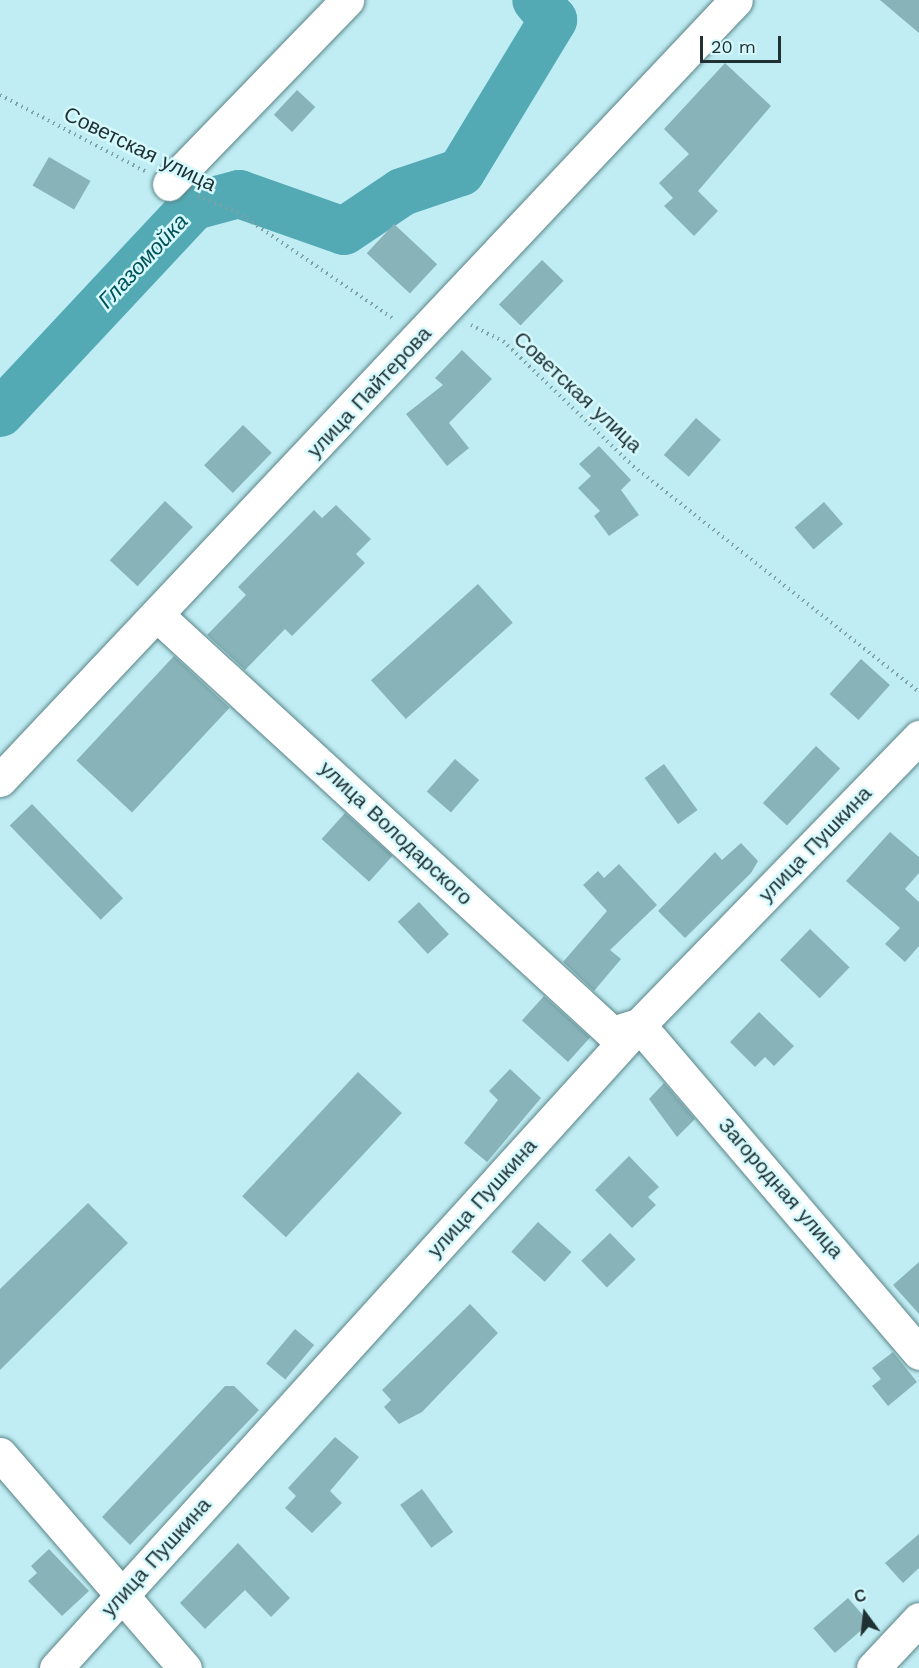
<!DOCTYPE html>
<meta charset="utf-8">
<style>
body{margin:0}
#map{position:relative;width:919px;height:1668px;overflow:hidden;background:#c0edf3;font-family:"Work Sans",sans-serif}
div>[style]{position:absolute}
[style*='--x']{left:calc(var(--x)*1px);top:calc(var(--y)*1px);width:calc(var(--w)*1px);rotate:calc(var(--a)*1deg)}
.river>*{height:48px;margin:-24px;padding:0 24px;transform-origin:24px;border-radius:24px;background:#53aab5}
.building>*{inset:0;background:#88b4b9;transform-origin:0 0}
.path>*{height:4px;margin-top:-2px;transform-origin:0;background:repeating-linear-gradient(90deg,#7fa0a5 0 1.5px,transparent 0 6px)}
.roads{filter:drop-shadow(0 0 2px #598388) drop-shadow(0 0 2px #598388)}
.minor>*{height:33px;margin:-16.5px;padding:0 16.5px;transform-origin:16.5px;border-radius:16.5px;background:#fff}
.major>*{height:33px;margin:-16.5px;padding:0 16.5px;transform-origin:16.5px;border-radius:16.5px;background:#fff}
span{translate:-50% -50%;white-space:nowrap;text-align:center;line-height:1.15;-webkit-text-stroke:5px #d5f9fd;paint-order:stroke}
.street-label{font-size:21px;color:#203134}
.water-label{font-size:22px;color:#00525a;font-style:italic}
.north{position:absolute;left:835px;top:1584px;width:60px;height:60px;-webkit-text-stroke:4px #d5f9fd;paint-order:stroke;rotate:345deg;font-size:16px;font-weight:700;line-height:24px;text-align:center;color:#203134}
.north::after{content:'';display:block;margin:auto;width:21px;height:27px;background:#203134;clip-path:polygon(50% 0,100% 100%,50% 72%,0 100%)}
.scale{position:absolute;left:700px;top:36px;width:81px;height:27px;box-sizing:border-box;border:3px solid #203134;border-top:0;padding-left:8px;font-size:18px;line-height:21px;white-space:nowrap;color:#203134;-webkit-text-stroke:4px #d5f9fd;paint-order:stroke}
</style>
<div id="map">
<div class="river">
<i style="--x:0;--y:413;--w:284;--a:-46.9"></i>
<i style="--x:194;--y:206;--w:47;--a:-14.9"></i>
<i style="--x:239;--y:194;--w:111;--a:19.4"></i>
<i style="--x:344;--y:231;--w:70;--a:-33.9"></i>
<i style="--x:402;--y:192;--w:62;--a:-18.7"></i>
<i style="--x:461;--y:172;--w:178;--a:-58.8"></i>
<i style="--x:553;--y:20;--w:26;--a:-130"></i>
</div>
<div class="building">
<i style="clip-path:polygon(880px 0,919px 0,919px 33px)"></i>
<i style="clip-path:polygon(725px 63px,771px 106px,698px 191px,718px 211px,694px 236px,664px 206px,673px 198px,659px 183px,689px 154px,664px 129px)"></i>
<i style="left:297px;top:90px;width:25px;height:34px;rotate:43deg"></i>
<i style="left:49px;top:157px;width:48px;height:33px;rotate:30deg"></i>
<i style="left:394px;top:224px;width:59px;height:40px;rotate:43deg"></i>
<i style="left:542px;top:260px;width:30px;height:62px;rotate:44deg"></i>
<i style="clip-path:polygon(462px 350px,492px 379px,449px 423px,469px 448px,447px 466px,406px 414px,443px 385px,435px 378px)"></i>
<i style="left:696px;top:418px;width:33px;height:49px;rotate:41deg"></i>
<i style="left:243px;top:425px;width:40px;height:56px;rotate:44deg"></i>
<i style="clip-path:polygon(599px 446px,631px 480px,621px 490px,639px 515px,609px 536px,594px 516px,600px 511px,578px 488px,591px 476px,579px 464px)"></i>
<i style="left:165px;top:501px;width:38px;height:81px;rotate:43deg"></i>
<i style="left:824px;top:502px;width:29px;height:39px;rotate:49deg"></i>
<i style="clip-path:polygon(336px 505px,371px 539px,356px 554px,365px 563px,292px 636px,285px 629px,245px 670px,207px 635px,246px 595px,238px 587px,314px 510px,322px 518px)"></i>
<i style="left:478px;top:584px;width:52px;height:144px;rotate:48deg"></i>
<i style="left:174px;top:656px;width:76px;height:143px;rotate:43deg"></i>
<i style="left:861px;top:659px;width:39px;height:47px;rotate:42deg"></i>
<i style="left:816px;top:746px;width:33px;height:78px;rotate:43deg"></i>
<i style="left:455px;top:759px;width:32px;height:43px;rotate:41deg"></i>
<i style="left:664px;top:764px;width:57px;height:24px;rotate:54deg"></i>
<i style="left:32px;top:804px;width:131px;height:31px;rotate:46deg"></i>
<i style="left:345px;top:813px;width:64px;height:35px;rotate:42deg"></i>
<i style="clip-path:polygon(890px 832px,919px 857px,919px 873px,905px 889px,919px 902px,919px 946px,905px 962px,885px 944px,900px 928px,846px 881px)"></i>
<i style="clip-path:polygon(741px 843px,758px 861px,751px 873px,685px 938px,658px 911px,715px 852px,722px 860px)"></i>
<i style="clip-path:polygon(619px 864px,657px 905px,610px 950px,621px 959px,594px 991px,563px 962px,607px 911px,583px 885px,598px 871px,604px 878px)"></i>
<i style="left:419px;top:902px;width:44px;height:29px;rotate:47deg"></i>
<i style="left:810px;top:929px;width:55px;height:43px;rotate:44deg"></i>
<i style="left:544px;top:996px;width:62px;height:33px;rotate:42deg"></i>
<i style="clip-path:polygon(759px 1012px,794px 1046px,774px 1066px,765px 1057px,755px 1067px,730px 1042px)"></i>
<i style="clip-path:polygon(510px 1069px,541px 1098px,487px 1162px,464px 1143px,498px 1100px,489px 1091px)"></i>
<i style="left:358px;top:1072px;width:60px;height:170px;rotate:43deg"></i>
<i style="clip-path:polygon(664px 1083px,695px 1119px,677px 1137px,649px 1099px)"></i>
<i style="clip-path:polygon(629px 1156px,659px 1187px,648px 1197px,656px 1205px,632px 1228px,595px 1190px)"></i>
<i style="clip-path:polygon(88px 1203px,128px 1243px,0 1370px,0 1289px)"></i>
<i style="left:538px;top:1222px;width:45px;height:40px;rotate:42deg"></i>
<i style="left:610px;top:1233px;width:37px;height:40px;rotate:46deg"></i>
<i style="clip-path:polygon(919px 1262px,919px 1314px,893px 1285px)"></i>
<i style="clip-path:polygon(470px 1304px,498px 1333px,422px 1412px,399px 1424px,384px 1407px,391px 1400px,382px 1390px)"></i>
<i style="left:295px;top:1329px;width:25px;height:45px;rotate:40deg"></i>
<i style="clip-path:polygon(893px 1352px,917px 1382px,888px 1406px,872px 1386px,881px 1379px,872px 1368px)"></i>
<i style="clip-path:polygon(225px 1386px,234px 1386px,259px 1410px,130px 1545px,102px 1517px)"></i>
<i style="clip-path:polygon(335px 1437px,359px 1457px,330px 1491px,342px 1503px,312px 1533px,285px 1508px,296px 1496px,288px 1488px)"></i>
<i style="left:422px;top:1489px;width:53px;height:27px;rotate:54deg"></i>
<i style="clip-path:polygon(919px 1534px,919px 1568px,903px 1583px,885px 1563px)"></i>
<i style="clip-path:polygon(238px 1543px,290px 1598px,271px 1617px,245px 1590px,205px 1629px,180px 1603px)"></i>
<i style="clip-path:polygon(49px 1549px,89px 1591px,62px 1616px,28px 1581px,37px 1573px,31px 1566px)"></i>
<i style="left:848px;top:1598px;width:33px;height:46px;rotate:49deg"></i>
</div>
<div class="path">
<i style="--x:0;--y:95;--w:164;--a:27.7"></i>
<i style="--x:198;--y:196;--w:42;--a:22.3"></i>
<i style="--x:237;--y:212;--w:190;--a:34.3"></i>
<i style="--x:471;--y:325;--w:36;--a:27"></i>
<i style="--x:503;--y:341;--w:180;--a:43.9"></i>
<i style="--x:633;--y:466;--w:365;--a:38.3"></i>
</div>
<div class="roads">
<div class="minor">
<i style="--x:169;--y:184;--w:256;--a:-45.9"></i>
<i style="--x:157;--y:615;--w:618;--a:42.57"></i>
<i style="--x:612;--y:1033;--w:28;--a:-17"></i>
<i style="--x:639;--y:1025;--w:431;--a:49.5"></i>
<i style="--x:0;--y:780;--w:1072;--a:-46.66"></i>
<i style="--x:0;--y:1454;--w:283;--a:49.2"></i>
<i style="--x:873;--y:1668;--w:67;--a:-46.8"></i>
</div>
<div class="major">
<i style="--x:56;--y:1668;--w:868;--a:-47.8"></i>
<i style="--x:639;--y:1025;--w:402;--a:-45.8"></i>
</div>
</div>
<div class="street-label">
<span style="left:140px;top:149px;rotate:26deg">Советская улица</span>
<span style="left:369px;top:392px;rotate:-47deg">улица Пайтерова</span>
<span style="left:578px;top:392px;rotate:43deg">Советская улица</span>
<span style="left:396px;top:833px;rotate:43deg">улица Володарского</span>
<span style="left:815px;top:844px;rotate:-46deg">улица Пушкина</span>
<span style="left:781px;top:1188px;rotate:49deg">Загородная улица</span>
<span style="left:482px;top:1198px;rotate:-48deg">улица Пушкина</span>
<span style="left:156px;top:1557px;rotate:-48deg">улица Пушкина</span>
</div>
<div class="water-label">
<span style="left:143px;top:261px;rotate:-47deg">Глазомойка</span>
</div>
<div class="north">С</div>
<div class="scale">20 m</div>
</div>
